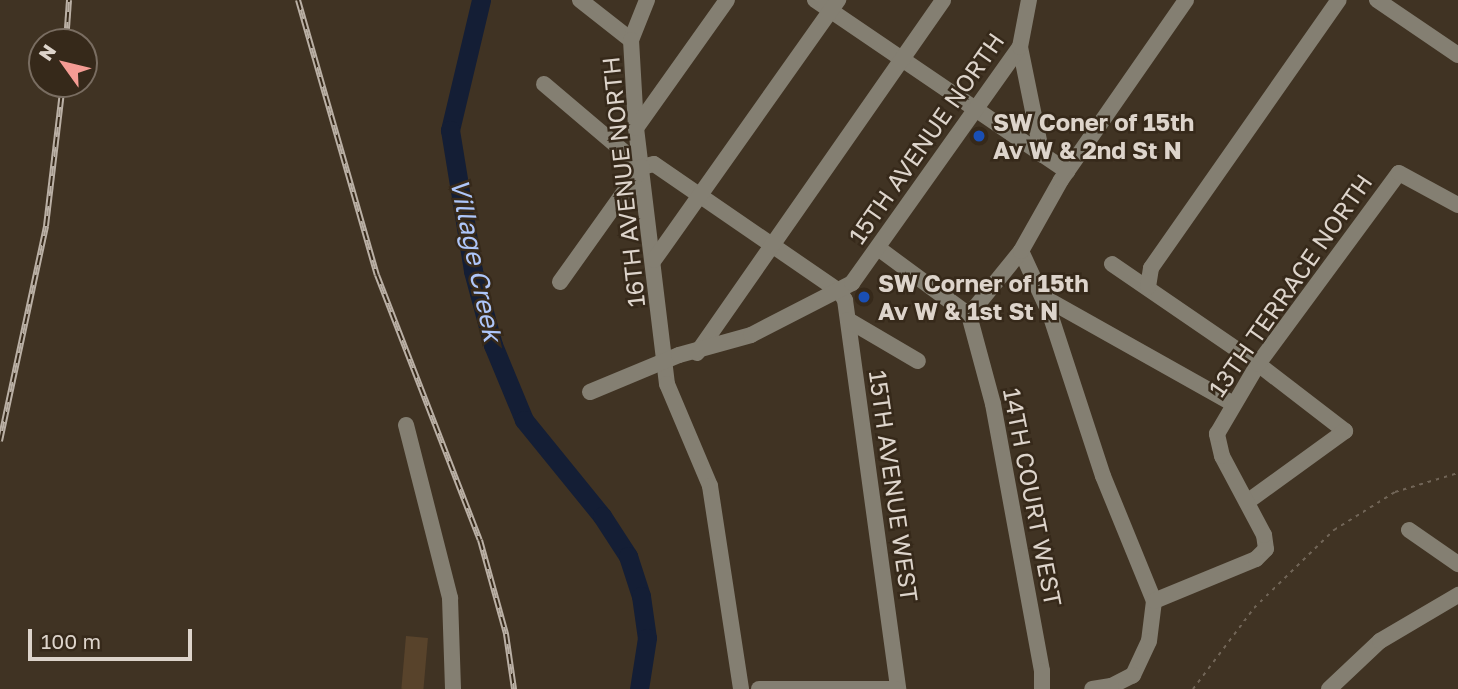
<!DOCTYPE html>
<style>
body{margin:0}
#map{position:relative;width:1458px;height:689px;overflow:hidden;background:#403323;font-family:"Golos Text",sans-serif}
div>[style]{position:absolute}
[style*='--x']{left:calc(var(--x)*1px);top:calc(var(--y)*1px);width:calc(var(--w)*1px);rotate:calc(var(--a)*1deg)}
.river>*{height:19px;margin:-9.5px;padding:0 9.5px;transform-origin:9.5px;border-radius:9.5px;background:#141e35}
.building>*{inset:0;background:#58432b;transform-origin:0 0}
.path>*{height:2px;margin-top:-1px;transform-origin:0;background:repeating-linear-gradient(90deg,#716557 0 3.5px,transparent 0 8.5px)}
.minor>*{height:16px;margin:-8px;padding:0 8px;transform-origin:8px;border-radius:8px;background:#847f72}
.rail>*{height:6px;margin-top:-3px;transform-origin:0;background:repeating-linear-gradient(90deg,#36291a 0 10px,#bab0a5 0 20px);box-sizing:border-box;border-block:2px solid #bab0a5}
.dots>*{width:19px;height:19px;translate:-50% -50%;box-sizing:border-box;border:4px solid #36291a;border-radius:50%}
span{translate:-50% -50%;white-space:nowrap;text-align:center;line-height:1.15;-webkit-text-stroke:5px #36291a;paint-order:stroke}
.poi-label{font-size:24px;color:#ddd4cb;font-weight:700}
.left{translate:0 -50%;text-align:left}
.street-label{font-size:24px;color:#ddd4cb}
.water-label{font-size:26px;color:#aec6f9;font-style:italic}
.north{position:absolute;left:28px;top:28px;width:70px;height:70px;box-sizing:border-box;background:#36291a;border:2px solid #796d61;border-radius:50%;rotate:304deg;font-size:19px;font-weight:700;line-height:28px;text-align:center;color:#ddd4cb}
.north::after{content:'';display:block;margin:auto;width:24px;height:32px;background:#f59c94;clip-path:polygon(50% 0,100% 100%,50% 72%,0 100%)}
.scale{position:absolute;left:28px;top:629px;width:164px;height:32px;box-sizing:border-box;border:4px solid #ddd4cb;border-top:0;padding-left:9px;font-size:21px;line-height:24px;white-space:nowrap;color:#ddd4cb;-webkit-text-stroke:5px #36291a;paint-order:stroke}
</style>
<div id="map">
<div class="river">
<i style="--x:481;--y:0;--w:134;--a:103.4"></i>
<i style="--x:450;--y:130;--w:143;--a:80.7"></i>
<i style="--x:473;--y:271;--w:77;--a:74.9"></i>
<i style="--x:493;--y:345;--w:81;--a:67.5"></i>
<i style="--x:524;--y:420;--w:124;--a:50.9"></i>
<i style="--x:602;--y:516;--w:48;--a:57"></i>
<i style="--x:628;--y:556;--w:42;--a:72"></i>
<i style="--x:641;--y:596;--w:42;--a:81.9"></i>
<i style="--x:647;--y:638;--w:52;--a:98.9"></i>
</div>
<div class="building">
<i style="left:406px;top:636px;width:22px;height:53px;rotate:5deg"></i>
</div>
<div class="path">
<i style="--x:1193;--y:689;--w:101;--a:-53"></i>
<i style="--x:1254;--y:608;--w:112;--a:-44.3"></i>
<i style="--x:1334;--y:530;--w:72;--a:-31.9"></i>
<i style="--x:1395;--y:492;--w:66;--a:-16.8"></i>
</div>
<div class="minor">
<i style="--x:580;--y:0;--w:65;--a:38.1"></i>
<i style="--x:647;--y:0;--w:43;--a:111.8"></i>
<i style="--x:631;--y:40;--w:88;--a:86.7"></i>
<i style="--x:636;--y:128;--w:258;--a:83.1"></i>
<i style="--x:667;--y:384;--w:111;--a:67.1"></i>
<i style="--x:710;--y:486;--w:205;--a:81.3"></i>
<i style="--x:815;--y:0;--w:305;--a:34.2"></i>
<i style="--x:1377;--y:0;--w:98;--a:34.2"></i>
<i style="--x:1020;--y:47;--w:110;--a:78.5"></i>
<i style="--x:544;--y:84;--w:128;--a:40.3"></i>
<i style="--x:642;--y:167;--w:12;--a:-14"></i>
<i style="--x:654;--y:164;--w:224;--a:34.5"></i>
<i style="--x:839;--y:291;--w:11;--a:56"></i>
<i style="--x:845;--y:300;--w:393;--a:82.2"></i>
<i style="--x:636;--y:128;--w:157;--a:-54.6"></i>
<i style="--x:878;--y:248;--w:113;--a:36.4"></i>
<i style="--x:1021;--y:251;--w:69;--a:65.3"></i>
<i style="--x:1050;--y:314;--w:170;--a:71.9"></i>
<i style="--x:1103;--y:476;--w:135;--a:67.8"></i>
<i style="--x:1154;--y:601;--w:40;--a:97.1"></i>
<i style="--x:1149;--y:641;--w:38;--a:115"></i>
<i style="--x:1133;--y:675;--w:25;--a:153"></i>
<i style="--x:1111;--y:686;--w:19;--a:171"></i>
<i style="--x:654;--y:260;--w:319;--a:-54.7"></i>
<i style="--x:1112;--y:264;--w:177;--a:34.4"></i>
<i style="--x:1258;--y:364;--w:110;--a:37.6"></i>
<i style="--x:1345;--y:431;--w:121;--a:144.1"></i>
<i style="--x:560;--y:282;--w:141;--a:-54.5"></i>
<i style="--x:1148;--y:287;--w:19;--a:-81"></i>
<i style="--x:1151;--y:268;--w:327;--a:-55"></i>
<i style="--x:1043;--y:297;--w:217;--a:29.3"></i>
<i style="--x:969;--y:315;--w:82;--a:-50.9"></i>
<i style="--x:1021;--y:251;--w:81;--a:-60.6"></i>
<i style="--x:1061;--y:180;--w:219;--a:-55.2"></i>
<i style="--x:969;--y:315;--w:92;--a:74.9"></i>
<i style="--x:993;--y:404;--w:271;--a:79.6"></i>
<i style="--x:1042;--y:671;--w:18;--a:90"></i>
<i style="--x:848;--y:320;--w:81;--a:30.4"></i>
<i style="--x:697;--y:353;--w:430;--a:-55.1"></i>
<i style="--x:590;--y:392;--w:96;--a:-22.6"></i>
<i style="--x:679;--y:355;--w:75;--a:-15.5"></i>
<i style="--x:751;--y:335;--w:114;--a:-27.2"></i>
<i style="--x:852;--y:283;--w:290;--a:-54.6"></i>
<i style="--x:1020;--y:47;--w:48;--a:-79.2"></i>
<i style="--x:406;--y:425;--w:179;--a:75.7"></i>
<i style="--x:450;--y:598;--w:91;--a:88.1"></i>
<i style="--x:1409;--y:530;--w:60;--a:34.8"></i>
<i style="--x:1154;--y:601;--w:110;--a:-22.4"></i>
<i style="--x:1256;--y:559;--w:14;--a:-45"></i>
<i style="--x:1266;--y:549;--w:14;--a:-98"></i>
<i style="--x:1264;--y:535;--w:89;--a:-118"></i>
<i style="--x:1222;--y:456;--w:23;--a:-103"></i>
<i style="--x:1217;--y:434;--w:81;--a:-59.6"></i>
<i style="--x:1258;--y:364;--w:237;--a:-53.6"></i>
<i style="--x:1399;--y:173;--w:67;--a:28.5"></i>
<i style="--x:759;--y:689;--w:137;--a:0"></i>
<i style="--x:1329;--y:689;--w:70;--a:-43.3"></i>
<i style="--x:1380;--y:641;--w:91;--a:-30.5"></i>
</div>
<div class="rail">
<i style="--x:298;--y:0;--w:286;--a:74"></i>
<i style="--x:377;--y:275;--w:284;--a:68.8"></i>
<i style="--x:480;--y:540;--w:98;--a:74.5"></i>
<i style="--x:506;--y:634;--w:56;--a:81.7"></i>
<i style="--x:66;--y:42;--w:42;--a:-85.9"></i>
<i style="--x:0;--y:441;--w:220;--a:-77.9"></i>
<i style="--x:46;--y:226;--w:143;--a:-83.2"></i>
</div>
<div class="dots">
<i style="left:979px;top:136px;background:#1a4fb4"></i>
<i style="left:864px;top:297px;background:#1a4fb4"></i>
</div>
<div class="poi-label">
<span class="left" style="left:993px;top:136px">SW Coner of 15th<br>Av W &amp; 2nd St N</span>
<span class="left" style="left:878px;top:297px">SW Corner of 15th<br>Av W &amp; 1st St N</span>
</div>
<div class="street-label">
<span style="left:926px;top:138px;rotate:-55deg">15TH AVENUE NORTH</span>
<span style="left:623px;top:182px;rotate:-96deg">16TH AVENUE NORTH</span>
<span style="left:1290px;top:285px;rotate:-55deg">13TH TERRACE NORTH</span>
<span style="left:894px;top:486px;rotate:82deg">15TH AVENUE WEST</span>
<span style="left:1033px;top:497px;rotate:79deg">14TH COURT WEST</span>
</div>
<div class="water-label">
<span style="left:476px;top:260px;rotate:78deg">Village Creek</span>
</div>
<div class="north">N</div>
<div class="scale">100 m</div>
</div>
